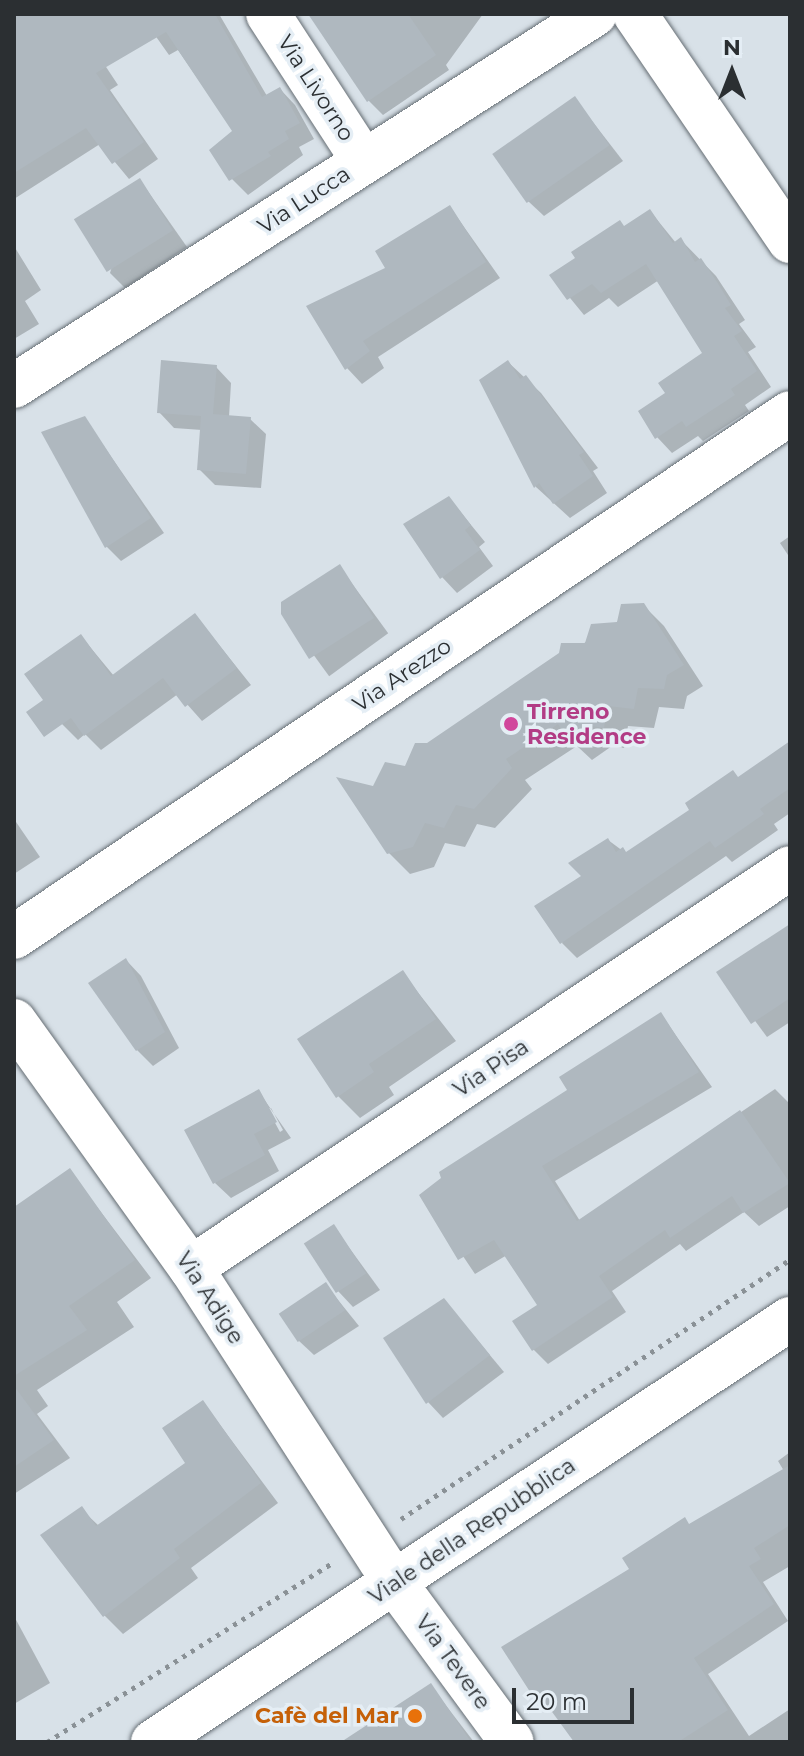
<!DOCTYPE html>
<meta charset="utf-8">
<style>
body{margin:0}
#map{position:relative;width:804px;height:1756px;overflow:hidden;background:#d8e1e8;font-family:Montserrat,sans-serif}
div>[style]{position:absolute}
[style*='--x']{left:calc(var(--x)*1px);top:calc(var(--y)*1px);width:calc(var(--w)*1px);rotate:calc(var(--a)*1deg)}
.shadow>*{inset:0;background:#0003;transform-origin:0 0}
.building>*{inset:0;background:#afb8bf;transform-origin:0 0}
.path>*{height:5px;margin-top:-2.5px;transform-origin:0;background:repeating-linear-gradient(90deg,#8a9196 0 4px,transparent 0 10px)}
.roads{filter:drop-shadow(0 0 2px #666e74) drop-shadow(0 0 2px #666e74)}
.minor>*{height:44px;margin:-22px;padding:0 22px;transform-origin:22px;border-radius:22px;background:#fff}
.dots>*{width:22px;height:22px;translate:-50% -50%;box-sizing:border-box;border:4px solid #e5eef5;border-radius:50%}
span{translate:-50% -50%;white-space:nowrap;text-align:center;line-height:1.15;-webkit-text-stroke:7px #e5eef5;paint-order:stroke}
.street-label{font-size:22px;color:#2b2f32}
.hotel-label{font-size:22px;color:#b23c85;font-weight:700}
.left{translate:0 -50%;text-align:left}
.food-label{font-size:22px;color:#c56008;font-weight:700}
.right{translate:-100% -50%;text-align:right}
.frame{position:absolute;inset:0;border:16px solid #2b2f32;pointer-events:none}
.north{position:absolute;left:692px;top:32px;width:80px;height:80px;-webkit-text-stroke:6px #e5eef5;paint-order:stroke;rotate:0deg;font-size:22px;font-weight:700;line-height:32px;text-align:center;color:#2b2f32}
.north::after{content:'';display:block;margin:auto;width:28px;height:36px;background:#2b2f32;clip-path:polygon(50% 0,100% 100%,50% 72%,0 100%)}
.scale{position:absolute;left:512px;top:1688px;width:122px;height:36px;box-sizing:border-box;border:4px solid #2b2f32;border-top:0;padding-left:10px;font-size:24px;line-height:28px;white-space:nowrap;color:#2b2f32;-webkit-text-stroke:6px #e5eef5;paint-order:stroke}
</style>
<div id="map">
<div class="shadow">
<i style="clip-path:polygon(14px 14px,71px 14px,118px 85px,110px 90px,158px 159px,129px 179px,100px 144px,14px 199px)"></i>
<i style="clip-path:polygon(140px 14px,219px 14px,267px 96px,280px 89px,295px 105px,314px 139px,299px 147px,303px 155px,248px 195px,232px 179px,234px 131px,178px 50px,169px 55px)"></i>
<i style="clip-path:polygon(322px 14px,483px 14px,446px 65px,449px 70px,383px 115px,369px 101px)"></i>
<i style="clip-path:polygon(575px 99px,623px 161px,544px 216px,528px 201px)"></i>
<i style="clip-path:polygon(140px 180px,187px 247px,125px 288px,110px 273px)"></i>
<i style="clip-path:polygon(450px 207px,500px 278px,378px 357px,384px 368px,362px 384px,347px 368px,388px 268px)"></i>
<i style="clip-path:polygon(650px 211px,676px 243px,681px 240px,716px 276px,745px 320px,739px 324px,756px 347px,748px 352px,771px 387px,745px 405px,749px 411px,703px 441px,698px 436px,672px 453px,657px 437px,668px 394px,705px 354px,659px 280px,618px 307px,609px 298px,584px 315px,552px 276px)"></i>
<i style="clip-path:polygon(14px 246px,41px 290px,25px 301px,39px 324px,14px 339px)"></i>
<i style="clip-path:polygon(508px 362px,541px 393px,598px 468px,593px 471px,607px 493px,570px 518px,536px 487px,481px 381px)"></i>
<i style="clip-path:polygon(216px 367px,231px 383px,229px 417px,250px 419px,266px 434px,261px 488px,215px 485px,199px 469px,202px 430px,174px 428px,159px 412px)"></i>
<i style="clip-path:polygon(85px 419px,164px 533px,121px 561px,107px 547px)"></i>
<i style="clip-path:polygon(449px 498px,485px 542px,479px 547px,493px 566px,457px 593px,442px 577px)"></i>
<i style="clip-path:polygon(790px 536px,790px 558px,780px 543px)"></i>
<i style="left:340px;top:567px;width:82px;height:73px;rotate:54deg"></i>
<i style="clip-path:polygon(643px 605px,664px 626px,703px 686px,687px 696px,684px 709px,659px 707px,654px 728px,628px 726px,624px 748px,612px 746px,592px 760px,577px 746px,525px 780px,532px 789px,495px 828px,477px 824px,465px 847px,445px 843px,434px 867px,410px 874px,389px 853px,375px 789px,406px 768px,427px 745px)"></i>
<i style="clip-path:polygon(195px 615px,251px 685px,202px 721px,178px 694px,101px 750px,85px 734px,78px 740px,62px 724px,81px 636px,114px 676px)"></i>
<i style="clip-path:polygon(790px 743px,790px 813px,774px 824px,778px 830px,732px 862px,726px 856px,577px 958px,562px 943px,584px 877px,608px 840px,627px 854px)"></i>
<i style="clip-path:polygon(14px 819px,40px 857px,14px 874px)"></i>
<i style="clip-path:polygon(790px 926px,790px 1022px,767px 1037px,719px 972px)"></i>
<i style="clip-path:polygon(126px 960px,141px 976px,179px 1048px,153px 1066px,137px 1050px)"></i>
<i style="clip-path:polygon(402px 972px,456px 1041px,389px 1087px,394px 1095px,360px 1118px,338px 1096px)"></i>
<i style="clip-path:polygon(661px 1014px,712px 1087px,555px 1181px,580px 1221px,775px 1089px,790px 1104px,790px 1206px,759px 1226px,744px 1212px,686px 1251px,680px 1244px,612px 1291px,626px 1312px,548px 1364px,533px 1349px,540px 1306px,507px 1255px,475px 1274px,422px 1195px,570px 1091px)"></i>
<i style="clip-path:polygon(evenodd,259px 1092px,291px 1138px,268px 1150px,279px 1171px,231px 1198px,215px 1183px,259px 1092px,267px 1108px,271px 1108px,283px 1130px,280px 1132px,267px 1108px)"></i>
<i style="clip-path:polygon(69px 1170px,151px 1278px,117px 1302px,134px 1327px,37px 1390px,48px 1406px,37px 1414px,70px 1458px,14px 1494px,14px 1209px)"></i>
<i style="clip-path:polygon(334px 1227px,380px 1290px,353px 1307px,338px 1291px)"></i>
<i style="clip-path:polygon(326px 1285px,359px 1326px,314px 1355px,298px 1340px)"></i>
<i style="clip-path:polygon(444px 1300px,504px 1372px,443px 1418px,428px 1402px)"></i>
<i style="clip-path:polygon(203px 1402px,278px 1503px,191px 1568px,198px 1578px,123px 1634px,104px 1615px,81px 1509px,99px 1526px,188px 1463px)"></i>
<i style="clip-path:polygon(790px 1452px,790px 1566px,763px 1582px,788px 1621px,708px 1674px,749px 1736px,790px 1709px,790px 1742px,577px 1742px,553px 1710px,535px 1696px,632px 1570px,691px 1526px,784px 1471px,778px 1461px)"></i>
<i style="clip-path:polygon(14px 1616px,50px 1683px,14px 1704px)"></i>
<i style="clip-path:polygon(431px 1686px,474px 1742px,345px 1742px)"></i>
</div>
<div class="building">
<i style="clip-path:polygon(14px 14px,215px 14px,262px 97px,280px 87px,300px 123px,285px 131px,289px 139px,268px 152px,271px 156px,229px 181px,209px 150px,232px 131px,166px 32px,96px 73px,144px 142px,112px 164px,86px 128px,14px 173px)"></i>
<i style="clip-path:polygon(308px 14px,408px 14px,436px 55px,367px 102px)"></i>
<i style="left:575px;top:96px;width:60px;height:101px;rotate:55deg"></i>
<i style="left:140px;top:178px;width:62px;height:78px;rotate:58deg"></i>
<i style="clip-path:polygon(450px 205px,486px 262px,363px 341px,370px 351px,345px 370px,306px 306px,385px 268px,375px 251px)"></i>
<i style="clip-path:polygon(650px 209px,673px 243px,681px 237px,695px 262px,701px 258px,717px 282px,731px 305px,725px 308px,742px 331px,734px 336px,757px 371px,731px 389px,735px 395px,686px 427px,682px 421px,655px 439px,638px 411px,665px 393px,658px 383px,702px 353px,646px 264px,601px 293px,592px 284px,567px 300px,549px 275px,575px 258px,571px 252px,620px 220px,624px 226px)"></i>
<i style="clip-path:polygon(161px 360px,217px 365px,213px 414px,251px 417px,246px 474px,197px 470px,201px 416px,157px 413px)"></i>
<i style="clip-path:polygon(508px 360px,520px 379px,526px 375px,584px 452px,579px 455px,593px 476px,553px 504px,539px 483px,534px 488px,479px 380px)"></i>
<i style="clip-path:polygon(85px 416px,151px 518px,105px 548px,41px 432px)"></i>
<i style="clip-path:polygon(449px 496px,471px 525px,465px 530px,480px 550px,440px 579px,403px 524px)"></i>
<i style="clip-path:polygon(340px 564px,374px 618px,309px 659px,281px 614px,281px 602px)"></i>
<i style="clip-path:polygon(644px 603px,684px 665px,667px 675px,664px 689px,638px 688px,634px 709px,608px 706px,604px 728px,591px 726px,569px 741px,558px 724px,506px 759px,512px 768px,474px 809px,456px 805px,444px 828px,425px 823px,413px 847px,387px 854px,336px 777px,373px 786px,385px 762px,405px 766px,415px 743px,427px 743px,559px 653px,561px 643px,585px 643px,591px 624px,617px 622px,621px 604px)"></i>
<i style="clip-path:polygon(195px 613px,237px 668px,185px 707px,163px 678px,84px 736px,71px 718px,44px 737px,26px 712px,43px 700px,24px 674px,81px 634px,111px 676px)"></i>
<i style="clip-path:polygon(790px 741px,790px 788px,760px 809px,764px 814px,715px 848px,710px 841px,560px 944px,534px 906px,581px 876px,568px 863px,608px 838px,616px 852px,623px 847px,626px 852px,689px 810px,685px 803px,733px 770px,738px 777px)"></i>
<i style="clip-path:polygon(790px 924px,790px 998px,751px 1024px,716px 972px)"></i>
<i style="clip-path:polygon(126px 958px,165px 1032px,136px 1051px,88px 983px)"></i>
<i style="clip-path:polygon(403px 970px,436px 1019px,369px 1064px,374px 1072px,336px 1098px,297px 1039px)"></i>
<i style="clip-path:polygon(661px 1012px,699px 1072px,542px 1166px,577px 1221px,740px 1110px,790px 1183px,743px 1213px,732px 1196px,670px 1238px,665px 1230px,599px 1276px,613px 1297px,532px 1351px,512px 1321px,537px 1305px,494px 1240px,458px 1260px,419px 1195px,441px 1178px,439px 1172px,567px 1090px,559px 1077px)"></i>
<i style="clip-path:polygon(259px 1089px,277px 1122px,254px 1134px,265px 1155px,213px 1184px,184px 1130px)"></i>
<i style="clip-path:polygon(70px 1168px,135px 1260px,69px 1306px,87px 1330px,14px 1376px,14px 1207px)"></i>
<i style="left:334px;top:1224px;width:59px;height:36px;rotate:57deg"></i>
<i style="left:326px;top:1282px;width:34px;height:57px;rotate:56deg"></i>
<i style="clip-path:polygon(444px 1298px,490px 1355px,426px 1404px,383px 1338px)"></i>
<i style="clip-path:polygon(14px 1386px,54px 1440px,14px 1467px)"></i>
<i style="clip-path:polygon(203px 1400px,261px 1483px,174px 1549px,180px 1558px,103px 1617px,40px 1535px,82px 1506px,96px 1526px,185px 1463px,162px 1428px)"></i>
<i style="clip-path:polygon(790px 1465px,790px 1525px,754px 1548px,761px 1559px,749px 1566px,774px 1604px,694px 1658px,728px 1710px,678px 1742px,574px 1742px,539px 1694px,534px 1698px,501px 1647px,629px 1569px,622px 1558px,685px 1517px,689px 1524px)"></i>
<i style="clip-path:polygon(431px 1683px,471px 1742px,341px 1742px)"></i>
</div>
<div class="path">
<i style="--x:401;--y:1519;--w:467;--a:-33.7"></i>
<i style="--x:47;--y:1742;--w:337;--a:-32.1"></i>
</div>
<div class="roads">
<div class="minor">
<i style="--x:268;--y:14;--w:176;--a:57"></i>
<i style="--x:635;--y:14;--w:275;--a:55.7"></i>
<i style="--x:14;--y:386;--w:690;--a:-32.63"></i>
<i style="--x:14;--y:937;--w:936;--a:-34.03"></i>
<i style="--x:14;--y:1021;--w:304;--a:54.4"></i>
<i style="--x:191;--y:1268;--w:375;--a:57.1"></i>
<i style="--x:395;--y:1583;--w:197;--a:53.7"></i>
<i style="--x:191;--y:1268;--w:720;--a:-33.73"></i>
<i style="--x:153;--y:1742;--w:765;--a:-33.59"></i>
</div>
</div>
<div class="dots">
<i style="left:511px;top:724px;background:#d1479c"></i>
<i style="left:415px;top:1716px;background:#e8710a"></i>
</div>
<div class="street-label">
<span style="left:316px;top:88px;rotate:57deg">Via Livorno</span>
<span style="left:304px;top:200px;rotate:-33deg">Via Lucca</span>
<span style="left:402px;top:675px;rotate:-34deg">Via Arezzo</span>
<span style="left:491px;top:1068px;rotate:-34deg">Via Pisa</span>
<span style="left:210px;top:1298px;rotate:57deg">Via Adige</span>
<span style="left:472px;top:1531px;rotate:-34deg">Viale della Repubblica</span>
<span style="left:453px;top:1662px;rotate:54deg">Via Tevere</span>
</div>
<div class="hotel-label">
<span class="left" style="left:527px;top:724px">Tirreno<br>Residence</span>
</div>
<div class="food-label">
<span class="right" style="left:399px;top:1716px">Cafè del Mar</span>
</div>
<div class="frame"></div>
<div class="north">N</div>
<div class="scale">20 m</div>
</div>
